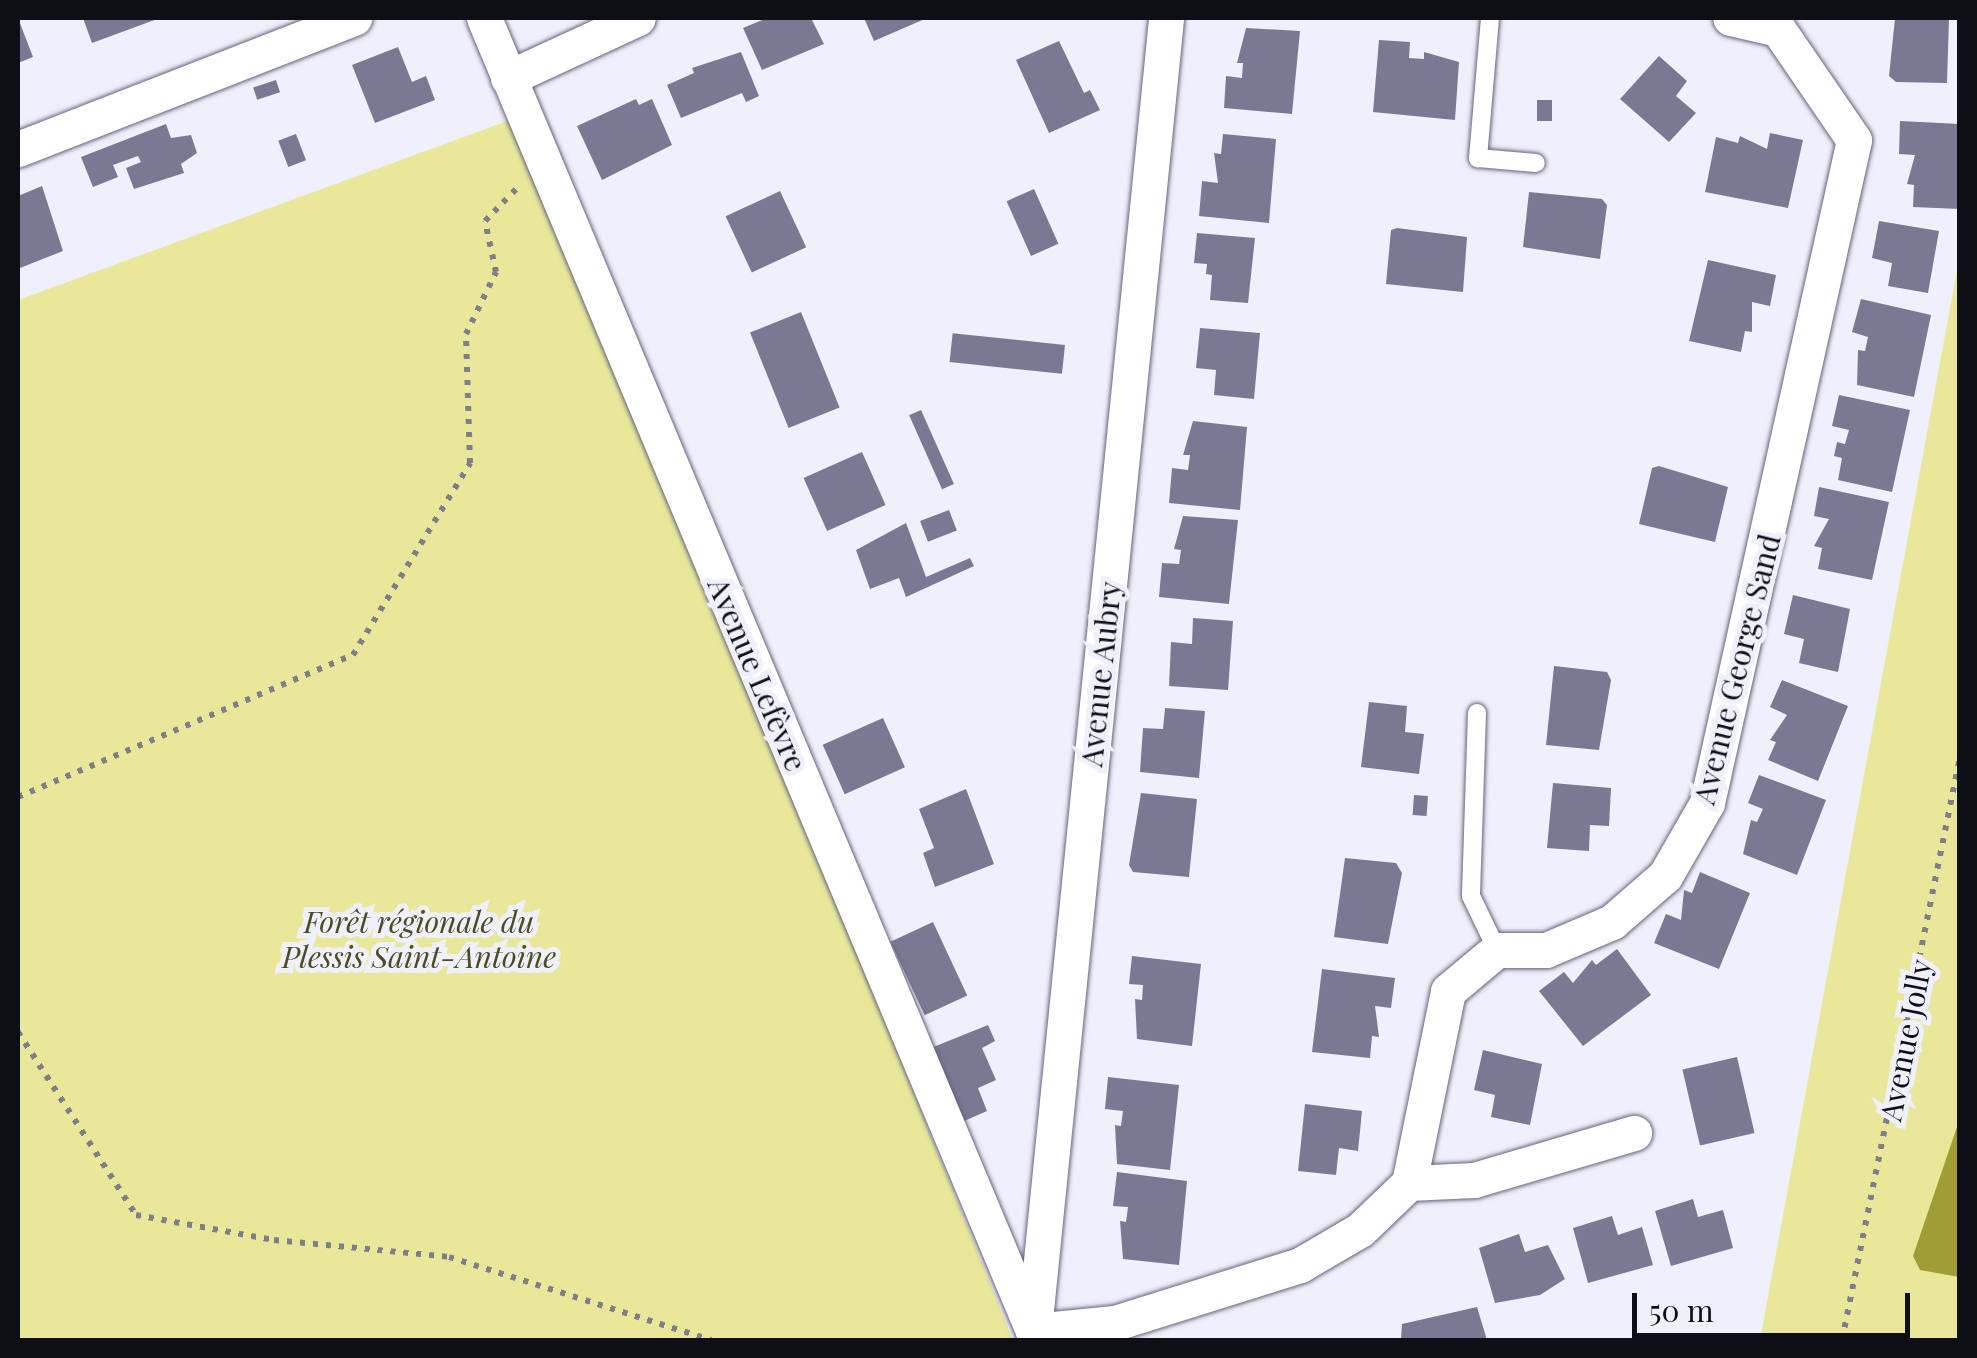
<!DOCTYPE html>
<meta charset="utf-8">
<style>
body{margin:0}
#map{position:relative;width:1977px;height:1358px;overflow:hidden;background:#f0f0fc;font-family:"Playfair Display",serif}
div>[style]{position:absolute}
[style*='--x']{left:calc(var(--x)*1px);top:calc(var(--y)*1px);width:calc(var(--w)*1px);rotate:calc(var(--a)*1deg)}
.green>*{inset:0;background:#e9e89a}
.water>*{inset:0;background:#9f9d33}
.building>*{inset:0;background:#797993;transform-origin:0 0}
.path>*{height:6px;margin-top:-3px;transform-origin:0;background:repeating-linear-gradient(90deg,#7f7f89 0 5px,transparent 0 13px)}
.roads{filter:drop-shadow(0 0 2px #64647d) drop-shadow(0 0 2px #64647d)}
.service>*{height:18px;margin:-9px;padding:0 9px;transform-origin:9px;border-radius:9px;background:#fff}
.minor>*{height:35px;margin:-17.5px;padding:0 17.5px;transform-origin:17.5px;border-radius:17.5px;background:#fff}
span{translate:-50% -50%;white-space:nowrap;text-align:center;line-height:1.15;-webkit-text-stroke:10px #f0f0fc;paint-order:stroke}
.street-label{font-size:30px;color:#0e0e17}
.park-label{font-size:30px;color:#4c4c21;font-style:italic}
.frame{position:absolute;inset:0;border:20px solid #0e0e17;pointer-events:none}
.scale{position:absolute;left:1632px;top:1293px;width:278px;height:45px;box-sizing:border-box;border:5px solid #0e0e17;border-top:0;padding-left:12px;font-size:30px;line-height:35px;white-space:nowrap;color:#0e0e17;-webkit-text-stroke:8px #f0f0fc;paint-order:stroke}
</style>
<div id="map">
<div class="green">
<i style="clip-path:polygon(521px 116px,1013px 1340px,18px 1340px,18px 300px)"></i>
<i style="clip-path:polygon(1959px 259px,1959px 1340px,1760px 1340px)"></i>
</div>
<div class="water">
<i style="clip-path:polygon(1959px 1121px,1960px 1277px,1959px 1277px,1920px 1270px,1913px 1256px)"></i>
</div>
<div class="building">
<i style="clip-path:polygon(18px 18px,33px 57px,18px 63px)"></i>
<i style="clip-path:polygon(83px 18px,160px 18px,92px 43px)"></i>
<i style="clip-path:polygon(767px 18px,811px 18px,824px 44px,762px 70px,743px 28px)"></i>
<i style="clip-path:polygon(864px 18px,927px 18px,874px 41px)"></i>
<i style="clip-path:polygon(1895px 18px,1949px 18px,1947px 83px,1896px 82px,1889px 76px)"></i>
<i style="clip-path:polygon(1246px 28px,1300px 31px,1292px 114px,1224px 108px,1226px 76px,1242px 78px,1243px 63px,1237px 63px)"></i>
<i style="clip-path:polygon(1379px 40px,1410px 42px,1409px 58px,1424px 59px,1424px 52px,1459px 62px,1455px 120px,1373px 112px)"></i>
<i style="clip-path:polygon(1059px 41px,1084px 93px,1090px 90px,1100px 110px,1049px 133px,1016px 60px)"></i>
<i style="clip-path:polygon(398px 47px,412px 82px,426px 76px,435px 100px,375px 123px,352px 65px)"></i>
<i style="clip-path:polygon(741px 52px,759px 96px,746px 102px,742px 93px,681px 118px,667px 85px,694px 73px,692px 68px)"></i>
<i style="clip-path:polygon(1659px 56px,1687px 81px,1676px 96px,1696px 113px,1669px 142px,1620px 99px)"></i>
<i style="left:276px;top:80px;width:13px;height:24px;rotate:72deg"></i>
<i style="clip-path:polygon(636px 99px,639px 105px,652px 99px,672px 145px,602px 180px,577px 126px)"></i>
<i style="left:1537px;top:100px;width:15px;height:21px"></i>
<i style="clip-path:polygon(1900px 121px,1960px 124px,1960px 209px,1913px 207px,1914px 185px,1907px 184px,1915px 155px,1899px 154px)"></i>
<i style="clip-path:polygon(166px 124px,171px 138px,191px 135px,197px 153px,181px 164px,184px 173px,134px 189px,126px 168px,141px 162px,138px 156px,113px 165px,118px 177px,93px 187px,81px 157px)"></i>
<i style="clip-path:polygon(1770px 133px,1803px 140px,1788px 208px,1705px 192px,1716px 137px,1738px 143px,1740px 136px,1767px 149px)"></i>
<i style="left:296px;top:134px;width:28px;height:19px;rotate:69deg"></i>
<i style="clip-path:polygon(1223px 134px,1276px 139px,1269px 223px,1199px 216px,1202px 181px,1218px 183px,1214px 153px,1221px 154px)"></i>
<i style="clip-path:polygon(42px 186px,63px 251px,20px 268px,18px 196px)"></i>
<i style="left:1034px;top:189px;width:60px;height:30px;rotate:66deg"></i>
<i style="left:780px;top:191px;width:62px;height:60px;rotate:65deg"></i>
<i style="clip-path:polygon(1529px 192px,1602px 199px,1607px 205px,1600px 259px,1523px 247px)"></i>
<i style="clip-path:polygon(1879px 221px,1939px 231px,1928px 293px,1888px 286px,1892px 263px,1872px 258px)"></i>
<i style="clip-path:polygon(1397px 228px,1467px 237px,1463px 292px,1386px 284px,1391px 230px)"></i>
<i style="clip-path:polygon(1197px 233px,1255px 238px,1248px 303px,1210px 300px,1212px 275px,1206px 274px,1207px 264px,1194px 263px)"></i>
<i style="clip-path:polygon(1708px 260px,1776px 275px,1770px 306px,1752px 302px,1752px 332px,1745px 331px,1741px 352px,1689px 341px)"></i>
<i style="clip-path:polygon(1861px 299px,1931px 315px,1914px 397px,1857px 385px,1858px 350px,1865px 351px,1868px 337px,1852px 332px)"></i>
<i style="left:801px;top:312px;width:103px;height:55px;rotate:68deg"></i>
<i style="clip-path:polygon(1200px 328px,1260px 333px,1254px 399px,1214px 395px,1216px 370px,1196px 368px)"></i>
<i style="left:1065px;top:345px;width:29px;height:113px;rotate:96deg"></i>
<i style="clip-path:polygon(1839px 395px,1910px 410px,1892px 492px,1838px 480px,1842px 458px,1834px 456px,1837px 442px,1845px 444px,1849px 430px,1832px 426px)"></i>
<i style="left:921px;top:410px;width:81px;height:13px;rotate:66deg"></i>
<i style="clip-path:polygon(1193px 421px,1247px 427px,1240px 510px,1169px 503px,1172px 468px,1188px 470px,1190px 455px,1183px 455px)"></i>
<i style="left:862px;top:452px;width:58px;height:64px;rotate:66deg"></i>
<i style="clip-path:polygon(1659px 466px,1728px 487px,1715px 542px,1639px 524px,1652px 468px)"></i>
<i style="clip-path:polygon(1819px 487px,1889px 502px,1872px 580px,1818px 569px,1822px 548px,1814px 546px,1829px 519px,1814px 516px)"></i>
<i style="left:949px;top:510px;width:22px;height:31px;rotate:69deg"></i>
<i style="clip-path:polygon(1183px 516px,1238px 520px,1229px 604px,1159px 597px,1162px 563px,1179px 564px,1181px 550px,1174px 549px)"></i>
<i style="clip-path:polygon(906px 523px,926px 577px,970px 558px,974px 566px,906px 597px,899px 578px,870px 589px,856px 550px)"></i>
<i style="clip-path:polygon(1793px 595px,1850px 609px,1838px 672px,1799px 663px,1804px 639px,1784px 634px)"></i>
<i style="clip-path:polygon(1193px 618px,1233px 621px,1228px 690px,1169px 686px,1171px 642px,1192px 644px)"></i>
<i style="clip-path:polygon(1554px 666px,1607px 672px,1611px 680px,1599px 750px,1546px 745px)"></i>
<i style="clip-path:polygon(1782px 680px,1848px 706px,1818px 781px,1768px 760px,1776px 742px,1770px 740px,1787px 715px,1770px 707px)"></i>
<i style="clip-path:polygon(1369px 702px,1407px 706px,1405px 732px,1424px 734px,1419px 774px,1361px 767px)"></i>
<i style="clip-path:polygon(1165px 708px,1205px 711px,1199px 778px,1140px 772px,1143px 728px,1163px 729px)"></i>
<i style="left:883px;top:718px;width:54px;height:66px;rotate:66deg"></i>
<i style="clip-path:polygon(1759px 775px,1826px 800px,1797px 875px,1743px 854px,1751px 820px,1757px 822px,1763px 809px,1748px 803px)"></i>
<i style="clip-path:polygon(1553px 783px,1611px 788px,1609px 826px,1590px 825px,1589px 851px,1547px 848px)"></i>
<i style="clip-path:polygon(966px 789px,994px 864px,935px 887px,923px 853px,934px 848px,919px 809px)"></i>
<i style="clip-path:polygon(1141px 793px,1197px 799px,1189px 877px,1133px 872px,1129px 865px)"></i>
<i style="left:1414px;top:795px;width:14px;height:20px;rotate:4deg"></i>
<i style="clip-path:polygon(1345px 858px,1396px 863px,1402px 873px,1388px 944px,1334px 937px)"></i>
<i style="clip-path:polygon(1700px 872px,1750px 893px,1719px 969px,1654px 943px,1666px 914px,1681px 920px,1684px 890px,1692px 893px)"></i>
<i style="left:933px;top:922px;width:81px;height:47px;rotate:65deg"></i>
<i style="clip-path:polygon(1617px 949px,1651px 995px,1583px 1046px,1539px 991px,1564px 972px,1573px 983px,1592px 960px,1596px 965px)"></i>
<i style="clip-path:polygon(1132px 956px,1201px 964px,1192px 1046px,1137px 1039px,1135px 999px,1142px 1000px,1143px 985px,1129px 984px)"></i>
<i style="clip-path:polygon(1322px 969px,1395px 978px,1391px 1008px,1375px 1006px,1379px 1037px,1372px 1036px,1370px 1058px,1312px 1052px)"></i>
<i style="clip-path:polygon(988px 1025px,995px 1041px,982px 1048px,996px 1080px,978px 1088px,987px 1111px,962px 1122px,931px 1048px)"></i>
<i style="clip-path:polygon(1483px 1050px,1542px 1064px,1530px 1125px,1491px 1117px,1495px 1095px,1474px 1090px)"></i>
<i style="left:1737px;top:1057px;width:78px;height:56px;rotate:77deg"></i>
<i style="clip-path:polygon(1108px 1077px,1179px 1085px,1170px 1170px,1117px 1164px,1115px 1125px,1121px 1126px,1123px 1111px,1105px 1109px)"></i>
<i style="clip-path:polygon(1305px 1104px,1362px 1111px,1358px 1151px,1339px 1148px,1336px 1175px,1298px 1171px)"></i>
<i style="clip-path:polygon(1117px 1172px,1187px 1181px,1179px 1265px,1123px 1259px,1120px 1221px,1126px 1222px,1128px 1207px,1113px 1206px)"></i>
<i style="clip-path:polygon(1693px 1199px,1698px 1217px,1723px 1210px,1733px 1248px,1671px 1266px,1655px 1211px)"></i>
<i style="clip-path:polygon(1612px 1216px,1618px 1235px,1642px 1227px,1653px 1265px,1588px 1283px,1573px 1228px)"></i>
<i style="clip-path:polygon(1519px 1234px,1525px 1252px,1548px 1245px,1565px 1279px,1540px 1295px,1495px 1303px,1479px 1248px)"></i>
<i style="clip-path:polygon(1477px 1307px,1487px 1340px,1401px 1340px,1402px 1324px)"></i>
</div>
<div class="path">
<i style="--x:18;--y:797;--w:364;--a:-23"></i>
<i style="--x:353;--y:655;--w:225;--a:-58.6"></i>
<i style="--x:470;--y:463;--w:129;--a:-91.8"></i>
<i style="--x:466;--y:334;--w:69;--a:-64.2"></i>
<i style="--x:496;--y:272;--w:52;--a:-102.2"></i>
<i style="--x:485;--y:221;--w:49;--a:-45.8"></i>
<i style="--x:18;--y:1032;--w:218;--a:57.2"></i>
<i style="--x:136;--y:1215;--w:140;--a:10.3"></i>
<i style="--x:274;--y:1240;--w:176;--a:5.5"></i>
<i style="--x:449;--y:1257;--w:275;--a:17.6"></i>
<i style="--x:1842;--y:1340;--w:595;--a:-78.56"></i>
</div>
<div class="roads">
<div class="service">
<i style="--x:1490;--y:18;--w:141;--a:94.9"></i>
<i style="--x:1478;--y:158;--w:58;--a:4.9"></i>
<i style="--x:1477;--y:713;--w:183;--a:91.9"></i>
<i style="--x:1471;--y:896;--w:60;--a:64.3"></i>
</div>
<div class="minor">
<i style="--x:484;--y:18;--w:1423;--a:67.31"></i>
<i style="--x:508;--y:78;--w:143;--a:-24.8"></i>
<i style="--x:18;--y:149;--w:361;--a:-21.3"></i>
<i style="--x:1409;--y:1183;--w:65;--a:-2.6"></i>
<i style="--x:1474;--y:1180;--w:167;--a:-16.4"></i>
<i style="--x:1034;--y:1330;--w:1319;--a:-84.25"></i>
<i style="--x:1033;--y:1331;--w:82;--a:-5.6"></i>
<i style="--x:1115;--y:1323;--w:194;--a:-17.4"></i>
<i style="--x:1300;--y:1265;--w:69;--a:-30.3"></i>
<i style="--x:1360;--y:1230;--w:68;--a:-43.8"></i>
<i style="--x:1409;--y:1183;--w:196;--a:-78.5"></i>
<i style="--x:1448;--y:991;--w:64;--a:-39.9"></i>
<i style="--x:1497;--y:950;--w:49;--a:0"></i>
<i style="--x:1546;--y:950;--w:72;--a:-23"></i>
<i style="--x:1612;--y:922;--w:70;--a:-41"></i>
<i style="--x:1665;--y:876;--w:84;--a:-60.1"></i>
<i style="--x:1707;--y:803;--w:679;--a:-77.5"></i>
<i style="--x:1854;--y:140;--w:135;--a:-124.4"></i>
<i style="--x:1778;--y:29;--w:49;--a:-167.1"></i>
</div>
</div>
<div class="street-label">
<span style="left:1736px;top:669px;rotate:-76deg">Avenue George Sand</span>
<span style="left:758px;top:674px;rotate:67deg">Avenue Lefèvre</span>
<span style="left:1100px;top:674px;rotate:-84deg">Avenue Aubry</span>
<span style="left:1905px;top:1040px;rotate:-79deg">Avenue Jolly</span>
</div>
<div class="park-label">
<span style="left:419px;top:938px">Forêt régionale du<br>Plessis Saint-Antoine</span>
</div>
<div class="frame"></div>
<div class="scale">50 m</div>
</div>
